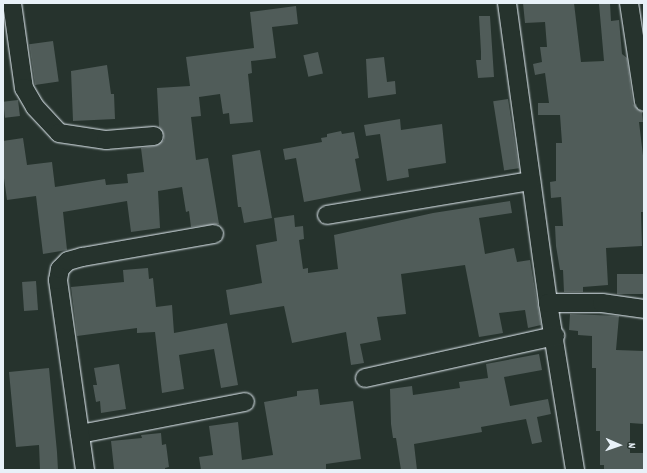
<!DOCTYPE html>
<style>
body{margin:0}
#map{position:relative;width:647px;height:473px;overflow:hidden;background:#26332d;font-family:Dekko,sans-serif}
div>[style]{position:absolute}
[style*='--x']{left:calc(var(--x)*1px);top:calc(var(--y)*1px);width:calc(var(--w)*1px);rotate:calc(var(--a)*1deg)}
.building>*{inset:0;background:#505c59;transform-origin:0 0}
.roads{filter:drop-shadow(0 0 1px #e8f1f8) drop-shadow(0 0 1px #e8f1f8)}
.minor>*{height:18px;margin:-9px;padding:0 9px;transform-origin:9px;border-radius:9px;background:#26332d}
span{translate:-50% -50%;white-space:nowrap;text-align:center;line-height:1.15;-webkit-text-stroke:4px #26332d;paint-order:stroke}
.frame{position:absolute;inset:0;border:4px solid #e8f1f8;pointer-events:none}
.north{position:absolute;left:599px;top:425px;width:40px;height:40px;-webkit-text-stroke:3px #26332d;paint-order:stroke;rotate:92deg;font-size:11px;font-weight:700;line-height:16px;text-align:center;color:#e8f1f8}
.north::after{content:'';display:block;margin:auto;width:14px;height:18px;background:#e8f1f8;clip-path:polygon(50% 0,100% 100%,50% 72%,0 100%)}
</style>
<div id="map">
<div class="building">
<i style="clip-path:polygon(523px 3px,574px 3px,581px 62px,604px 61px,599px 4px,610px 3px,611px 21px,619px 20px,622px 54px,627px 58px,633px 104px,642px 112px,643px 122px,639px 122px,644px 164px,644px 212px,641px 212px,642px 246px,606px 248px,608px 285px,583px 287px,583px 292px,564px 292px,563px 270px,560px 270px,556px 246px,555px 226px,563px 226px,561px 197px,551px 198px,550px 182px,556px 181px,556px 143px,562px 143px,560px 115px,538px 115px,538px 103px,549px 103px,545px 73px,535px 75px,533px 64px,542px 62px,540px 47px,547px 47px,545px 22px,525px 23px)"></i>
<i style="clip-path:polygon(296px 6px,298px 24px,272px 27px,276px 58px,251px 61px,252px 73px,248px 74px,253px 122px,230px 124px,229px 113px,223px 114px,220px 94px,199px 97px,201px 116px,191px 117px,196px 160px,208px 158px,219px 224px,191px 227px,189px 211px,186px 212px,182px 187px,158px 191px,160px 228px,131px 232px,127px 201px,63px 212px,67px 250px,43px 254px,36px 196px,7px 200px,3px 171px,3px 141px,23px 138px,27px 165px,52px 162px,55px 187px,105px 179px,106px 185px,128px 183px,127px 174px,144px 172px,141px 148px,155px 146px,164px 140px,164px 135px,159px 127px,157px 88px,190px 86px,186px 57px,254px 48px,250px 12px)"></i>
<i style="clip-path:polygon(479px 16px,490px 16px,494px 77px,478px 78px,476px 60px,481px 60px,481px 52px)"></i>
<i style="left:53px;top:41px;width:41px;height:24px;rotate:82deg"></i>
<i style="left:318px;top:52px;width:22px;height:15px;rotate:77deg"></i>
<i style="clip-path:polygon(384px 57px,387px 82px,395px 81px,396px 94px,368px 98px,366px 59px)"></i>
<i style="clip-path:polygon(107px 65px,111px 94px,114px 94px,115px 119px,73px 121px,71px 71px)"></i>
<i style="left:508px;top:99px;width:70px;height:15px;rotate:81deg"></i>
<i style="left:18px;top:100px;width:16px;height:15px;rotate:83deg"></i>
<i style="clip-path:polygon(400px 119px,401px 130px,442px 124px,446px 163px,408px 169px,409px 177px,387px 181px,380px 134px,366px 136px,364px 125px)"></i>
<i style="clip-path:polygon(341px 131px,342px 134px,354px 132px,359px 158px,355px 159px,361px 191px,304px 202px,296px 158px,285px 160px,283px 149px,322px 142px,321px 138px,327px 137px,327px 134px)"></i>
<i style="clip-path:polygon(260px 150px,272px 218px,244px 223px,241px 207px,238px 207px,232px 155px)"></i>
<i style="clip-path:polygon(510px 201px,512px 213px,479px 218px,485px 254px,514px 248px,517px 262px,530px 260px,541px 325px,528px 328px,525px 310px,499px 313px,503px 333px,479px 337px,465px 265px,401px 274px,406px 314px,377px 317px,381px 340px,360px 344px,364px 363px,351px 365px,346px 332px,292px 343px,284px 306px,230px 315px,226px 290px,262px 283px,256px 245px,277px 241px,274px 218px,294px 215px,295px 227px,303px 226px,304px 239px,299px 240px,303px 269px,308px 268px,308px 273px,338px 269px,334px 235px,433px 213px)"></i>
<i style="clip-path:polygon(148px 268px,149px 279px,153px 278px,156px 307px,172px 305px,174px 333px,227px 323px,238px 385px,221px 388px,214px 349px,179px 355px,184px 389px,162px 393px,155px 332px,137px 333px,137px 328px,77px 336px,71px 287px,124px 282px,123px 270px)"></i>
<i style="left:617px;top:274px;width:27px;height:20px"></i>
<i style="left:36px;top:281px;width:29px;height:14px;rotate:86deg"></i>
<i style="clip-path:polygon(570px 314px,619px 316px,616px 350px,644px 351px,644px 424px,630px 423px,630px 453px,644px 453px,644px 470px,604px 470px,604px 465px,600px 465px,600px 431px,596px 431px,596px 368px,592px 368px,592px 336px,578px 335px,578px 331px,569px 330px)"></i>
<i style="clip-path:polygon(539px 354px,542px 370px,504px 377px,510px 406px,548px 399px,551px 414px,537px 417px,542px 442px,532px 444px,526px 419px,481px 427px,482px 432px,414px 444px,417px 470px,401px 470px,396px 438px,393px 438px,391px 424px,390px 389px,412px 386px,413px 395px,460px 388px,459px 382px,488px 378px,486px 364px)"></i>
<i style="clip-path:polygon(119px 364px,126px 409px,101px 413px,100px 401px,96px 402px,93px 385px,97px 385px,94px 368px)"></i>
<i style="clip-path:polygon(49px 368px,57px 452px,58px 470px,40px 470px,39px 445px,16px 447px,9px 372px)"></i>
<i style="clip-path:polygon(318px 389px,320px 405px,353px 401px,361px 459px,326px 464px,326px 469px,320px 470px,201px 470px,199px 457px,213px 455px,209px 426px,238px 422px,242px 460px,273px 455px,264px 402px,297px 396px,297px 391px)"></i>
<i style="clip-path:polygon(161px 433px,162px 445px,166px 444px,169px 467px,165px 468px,165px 470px,114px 469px,111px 441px,142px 438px,141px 435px)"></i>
</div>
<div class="roads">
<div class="minor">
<i style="--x:12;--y:3;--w:86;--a:82"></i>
<i style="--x:24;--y:88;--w:22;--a:60"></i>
<i style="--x:35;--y:107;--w:35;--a:47"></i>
<i style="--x:59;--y:133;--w:48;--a:8.5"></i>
<i style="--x:106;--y:140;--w:48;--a:-4.8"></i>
<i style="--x:507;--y:3;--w:303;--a:82.2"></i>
<i style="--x:548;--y:303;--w:169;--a:80.8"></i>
<i style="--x:629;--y:3;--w:100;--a:81.4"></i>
<i style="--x:327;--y:215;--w:207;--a:-9.5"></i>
<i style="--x:548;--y:303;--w:54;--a:0"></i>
<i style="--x:602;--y:303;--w:42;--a:8.1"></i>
<i style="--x:365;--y:378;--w:195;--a:-12.5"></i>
<i style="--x:80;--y:434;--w:168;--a:-11"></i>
<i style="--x:85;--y:470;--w:192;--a:-98.1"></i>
<i style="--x:58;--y:280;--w:11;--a:-80"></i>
<i style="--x:60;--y:269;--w:11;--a:-45"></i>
<i style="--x:68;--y:261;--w:15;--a:-16"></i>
<i style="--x:82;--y:257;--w:134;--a:-9.9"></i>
</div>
</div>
<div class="frame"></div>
<div class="north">N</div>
</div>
